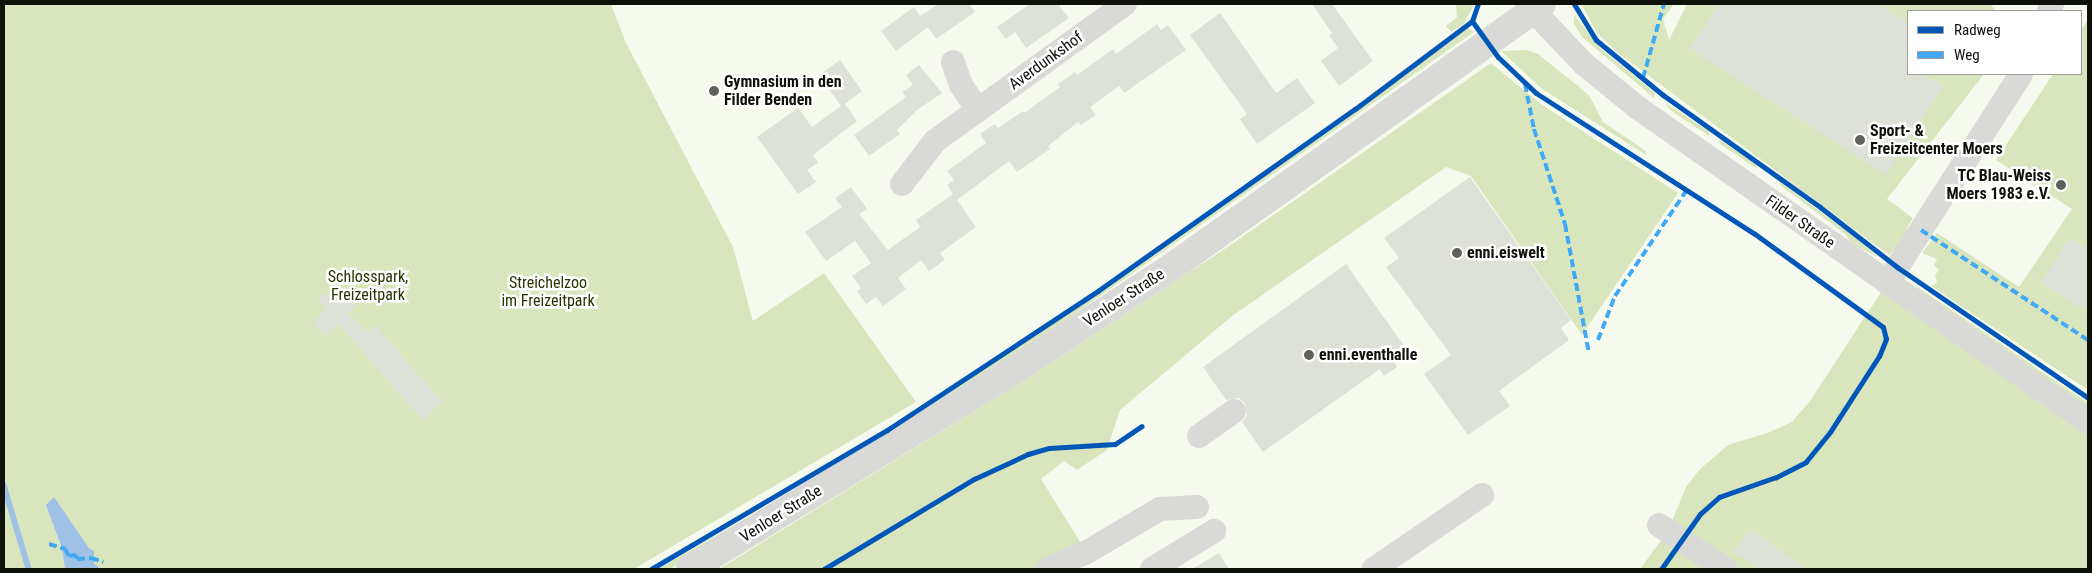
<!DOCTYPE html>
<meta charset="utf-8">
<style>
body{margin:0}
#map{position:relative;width:2092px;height:573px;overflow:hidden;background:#f6faee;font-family:"Roboto Condensed",sans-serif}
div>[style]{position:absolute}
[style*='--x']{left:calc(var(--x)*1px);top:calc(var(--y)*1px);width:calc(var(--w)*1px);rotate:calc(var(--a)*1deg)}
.green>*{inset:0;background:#d9e6bd}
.water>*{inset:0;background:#9ec1e5}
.stream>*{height:5.5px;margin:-2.75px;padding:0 2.75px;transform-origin:2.75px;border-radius:2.75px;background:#9ec1e5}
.building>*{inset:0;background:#dee1d8}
.minor>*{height:24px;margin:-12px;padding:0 12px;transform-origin:12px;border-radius:12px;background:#d9d9d7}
.major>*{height:28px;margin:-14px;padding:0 14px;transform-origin:14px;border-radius:14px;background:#d9d9d7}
.quiet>*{height:4px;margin-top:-2px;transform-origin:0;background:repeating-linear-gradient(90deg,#3fa9f5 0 8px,transparent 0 12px)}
.cycleway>*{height:5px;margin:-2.5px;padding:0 2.5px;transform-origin:2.5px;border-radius:2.5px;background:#0057b8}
.dots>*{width:14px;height:14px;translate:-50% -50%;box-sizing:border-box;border:2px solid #fff;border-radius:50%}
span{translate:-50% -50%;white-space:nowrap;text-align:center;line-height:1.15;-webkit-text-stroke:5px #fff;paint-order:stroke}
.street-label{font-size:16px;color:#0e100a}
.poi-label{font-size:16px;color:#0e100a;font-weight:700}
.left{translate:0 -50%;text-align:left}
.right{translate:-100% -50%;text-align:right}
.park-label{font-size:16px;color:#293500}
.frame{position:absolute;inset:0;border:5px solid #0e100a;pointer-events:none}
.legend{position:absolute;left:1907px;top:10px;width:175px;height:65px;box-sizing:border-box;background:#fff;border:1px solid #9f9f9d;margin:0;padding:6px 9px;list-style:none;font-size:15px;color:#0e100a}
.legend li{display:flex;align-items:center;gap:10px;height:25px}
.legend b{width:25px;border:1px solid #9f9f9d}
</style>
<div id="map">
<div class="green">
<i style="clip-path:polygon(4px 4px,611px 4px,626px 43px,733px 247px,753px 321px,824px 273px,916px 402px,634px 569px,4px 569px)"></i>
<i style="clip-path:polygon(1456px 4px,1475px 4px,1463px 25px,1451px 32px,1446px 26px,1457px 17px)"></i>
<i style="clip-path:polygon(1581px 4px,1674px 4px,1663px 19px,1669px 40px,1687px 4px,1990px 4px,1996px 11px,1908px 11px,1908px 74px,1984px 74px,1887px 199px,1913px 218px,1907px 228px,1909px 235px,1889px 255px,1617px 52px,1597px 33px)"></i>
<i style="clip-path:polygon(1574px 15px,1600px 48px,1655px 93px,1654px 98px,1582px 37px,1574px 24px)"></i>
<i style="clip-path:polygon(2088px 19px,2088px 390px,1931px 286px,1937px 283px,1935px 275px,1939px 270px,1934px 265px,1937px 259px,1922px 253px,1937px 233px,2019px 287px,2072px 209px,1996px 160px,2053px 74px,2081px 74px,2081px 31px)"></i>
<i style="clip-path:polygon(1468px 28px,1474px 32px,1018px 354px,797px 496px,670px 569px,658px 569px,785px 496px,991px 365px,1360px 108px)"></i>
<i style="clip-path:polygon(1527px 50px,1538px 54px,1589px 95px,1603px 122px,1646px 151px,1646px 155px,1542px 89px,1501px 51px)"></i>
<i style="clip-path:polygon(1491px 63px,1541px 104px,1678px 193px,1582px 335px,1471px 176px,1446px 167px,1232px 316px,1120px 410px,1107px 450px,1077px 470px,1064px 461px,1041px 479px,1084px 548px,1039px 569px,719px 569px,1033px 375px,1232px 244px)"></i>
<i style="clip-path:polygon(1665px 103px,1709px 131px,1709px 136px,1670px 110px)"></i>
<i style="clip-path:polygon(1719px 139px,1756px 164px,1757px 169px,1720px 144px)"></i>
<i style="clip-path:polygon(1780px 182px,1854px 236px,1878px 257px,1852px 244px,1845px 234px,1780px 185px)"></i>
<i style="clip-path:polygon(1887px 283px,2088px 422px,2088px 569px,1640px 569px,1668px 531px,1686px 487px,1700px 469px,1728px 445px,1770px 432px,1792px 422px,1810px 401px)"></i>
<i style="clip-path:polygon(1916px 286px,2088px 403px,2088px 409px,1920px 292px)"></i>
</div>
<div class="water">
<i style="clip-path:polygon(54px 497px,89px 548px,94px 551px,94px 564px,101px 569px,65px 569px,62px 548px,46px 505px)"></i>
</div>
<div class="stream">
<i style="--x:4;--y:485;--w:88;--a:73.4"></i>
</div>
<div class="building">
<i style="clip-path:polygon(939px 4px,969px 4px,975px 12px,936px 39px,928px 27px,896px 51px,881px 31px,914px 7px,920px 16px)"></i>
<i style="clip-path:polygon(1030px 4px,1058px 4px,1069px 18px,1026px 48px,1015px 32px,1006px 39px,997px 27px)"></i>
<i style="clip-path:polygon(1312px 4px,1332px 4px,1373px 61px,1339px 86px,1321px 61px,1338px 48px,1329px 35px,1332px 33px)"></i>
<i style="clip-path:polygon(1719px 4px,1878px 4px,1908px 24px,1908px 74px,1923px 74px,1943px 86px,1886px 175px,1690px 49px)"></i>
<i style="clip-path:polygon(1220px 13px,1276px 93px,1297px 78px,1315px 103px,1257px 144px,1240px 119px,1247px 114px,1190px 35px)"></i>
<i style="clip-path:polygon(1157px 24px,1161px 30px,1168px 25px,1186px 50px,1124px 93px,1119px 86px,1090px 107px,1096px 115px,1081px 125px,1078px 122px,1048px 146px,1050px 149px,1017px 172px,1009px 161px,957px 200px,976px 227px,940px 253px,945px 260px,929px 271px,921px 260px,898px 278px,906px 289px,883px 306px,876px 297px,866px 304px,857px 291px,861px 288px,852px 276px,871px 263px,855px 241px,826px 261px,805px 232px,842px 207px,835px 198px,851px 187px,867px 209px,859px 214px,888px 250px,920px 227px,916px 220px,953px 194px,947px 185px,954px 180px,947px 171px,986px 143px,980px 134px,995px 124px,998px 128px,1023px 111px,1024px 113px,1060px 87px,1058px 84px,1075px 72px,1077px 75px,1113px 49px,1116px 54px)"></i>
<i style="clip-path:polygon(840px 60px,862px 91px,845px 104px,857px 121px,813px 155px,818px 163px,807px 170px,816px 182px,798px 194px,757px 137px,798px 108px,812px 127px,841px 106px,819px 75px)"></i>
<i style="clip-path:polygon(919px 65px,942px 93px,917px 110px,897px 130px,900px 134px,869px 156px,854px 135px,906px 97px,902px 92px,913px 85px,906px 75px)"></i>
<i style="clip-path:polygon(1470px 177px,1571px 320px,1561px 328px,1569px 340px,1499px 391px,1510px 406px,1468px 435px,1424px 374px,1451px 355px,1386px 267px,1399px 258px,1384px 238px)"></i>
<i style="clip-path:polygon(2069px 238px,2088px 250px,2088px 299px,2082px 309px,2041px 283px)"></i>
<i style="clip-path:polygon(1346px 264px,1407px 350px,1393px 360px,1397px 367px,1384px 376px,1380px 369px,1263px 452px,1242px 422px,1247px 416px,1245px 403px,1239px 398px,1226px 400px,1203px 367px)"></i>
<i style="clip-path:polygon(325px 293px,334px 301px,342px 293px,356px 306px,348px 314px,367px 332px,375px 325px,442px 402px,422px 420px,338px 323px,326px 336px,313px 323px,326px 309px,318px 300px)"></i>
<i style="clip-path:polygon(1750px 529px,1807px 569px,1759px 569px,1734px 552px)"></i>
<i style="clip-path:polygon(1219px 553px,1229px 569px,1192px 569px)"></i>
</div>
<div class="minor">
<i style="--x:1527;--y:4;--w:83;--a:46.5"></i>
<i style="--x:1584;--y:64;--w:70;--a:39.2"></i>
<i style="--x:1638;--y:108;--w:549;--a:34.91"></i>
<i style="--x:2049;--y:11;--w:8;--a:-67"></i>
<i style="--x:953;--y:62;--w:24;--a:71"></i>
<i style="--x:961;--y:85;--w:30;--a:56"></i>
<i style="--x:902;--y:184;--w:54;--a:-52.5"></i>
<i style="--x:935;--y:141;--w:234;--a:-35.8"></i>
<i style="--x:1887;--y:283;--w:248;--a:-57.3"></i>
<i style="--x:1199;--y:436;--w:43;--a:-35.5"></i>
<i style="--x:1659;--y:525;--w:79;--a:33.7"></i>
<i style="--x:1047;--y:569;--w:43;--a:-23"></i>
<i style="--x:1087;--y:552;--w:85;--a:-30.5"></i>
<i style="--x:1160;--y:509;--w:37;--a:-3"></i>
<i style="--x:1152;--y:569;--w:73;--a:-31.5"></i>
<i style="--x:1374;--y:569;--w:131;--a:-34.4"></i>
</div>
<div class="major">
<i style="--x:690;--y:569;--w:392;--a:-31.5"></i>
<i style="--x:1024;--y:364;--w:186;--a:-33.3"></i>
<i style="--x:1179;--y:262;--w:445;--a:-35.4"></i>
</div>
<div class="quiet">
<i style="--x:1643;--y:78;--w:77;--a:-74.2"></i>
<i style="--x:1525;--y:84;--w:46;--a:78.7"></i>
<i style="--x:1534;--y:129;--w:100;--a:71.9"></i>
<i style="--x:1565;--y:224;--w:132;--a:79.5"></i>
<i style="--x:1921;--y:230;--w:200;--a:33.4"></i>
<i style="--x:1598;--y:340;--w:47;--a:-68.9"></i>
<i style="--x:1615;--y:296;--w:127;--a:-55.9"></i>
<i style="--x:49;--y:544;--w:17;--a:17"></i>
<i style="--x:65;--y:549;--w:8;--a:60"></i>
<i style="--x:69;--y:556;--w:7;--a:-8"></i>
<i style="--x:76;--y:555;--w:4;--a:76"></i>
<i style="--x:77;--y:559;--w:14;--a:-4"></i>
<i style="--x:91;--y:558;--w:13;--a:18"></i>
</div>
<div class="cycleway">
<i style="--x:1574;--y:4;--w:42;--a:58.6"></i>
<i style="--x:1596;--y:40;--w:87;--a:39.4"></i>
<i style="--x:1663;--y:95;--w:193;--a:35.5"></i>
<i style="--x:1820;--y:207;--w:98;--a:37.9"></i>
<i style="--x:1897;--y:267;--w:232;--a:34.4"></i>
<i style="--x:1472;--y:21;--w:44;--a:54.2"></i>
<i style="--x:1498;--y:57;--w:52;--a:43.5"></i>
<i style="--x:1536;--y:93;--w:260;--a:32.8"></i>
<i style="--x:1755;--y:234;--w:158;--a:36"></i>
<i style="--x:1883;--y:327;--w:12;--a:76"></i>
<i style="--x:1886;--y:339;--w:18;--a:112"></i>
<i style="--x:1879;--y:356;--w:90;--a:122.8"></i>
<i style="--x:1830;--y:432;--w:38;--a:129"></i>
<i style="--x:1806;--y:462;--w:34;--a:153"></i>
<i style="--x:1776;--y:477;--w:60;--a:160.7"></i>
<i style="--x:1719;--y:497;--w:25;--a:138"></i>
<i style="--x:1700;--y:514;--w:67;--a:125.3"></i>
<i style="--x:651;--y:569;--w:274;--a:-30.5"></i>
<i style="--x:887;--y:430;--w:254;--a:-33.4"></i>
<i style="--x:1099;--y:290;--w:314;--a:-35.3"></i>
<i style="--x:1355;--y:109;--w:146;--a:-36.9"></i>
<i style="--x:1472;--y:21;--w:18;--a:-71"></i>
<i style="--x:824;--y:569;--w:175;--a:-31"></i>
<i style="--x:974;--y:479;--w:60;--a:-24.8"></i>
<i style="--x:1028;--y:454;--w:22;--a:-16"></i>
<i style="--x:1049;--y:448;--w:66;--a:-3.5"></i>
<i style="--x:1115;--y:444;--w:32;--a:-34"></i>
</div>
<div class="dots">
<i style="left:714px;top:91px;background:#5f625a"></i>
<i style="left:1860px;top:140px;background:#5f625a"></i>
<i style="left:2061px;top:185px;background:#5f625a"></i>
<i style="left:1457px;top:253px;background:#5f625a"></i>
<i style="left:1309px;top:355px;background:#5f625a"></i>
</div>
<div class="street-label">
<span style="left:1046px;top:61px;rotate:-36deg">Averdunkshof</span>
<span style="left:1800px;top:222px;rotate:35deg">Filder Straße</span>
<span style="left:1124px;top:298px;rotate:-33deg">Venloer Straße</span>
<span style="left:781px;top:514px;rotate:-32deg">Venloer Straße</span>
</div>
<div class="poi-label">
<span class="left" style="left:724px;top:91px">Gymnasium in den<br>Filder Benden</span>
<span class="left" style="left:1870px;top:140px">Sport- &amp;<br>Freizeitcenter Moers</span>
<span class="right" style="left:2051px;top:185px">TC Blau-Weiss<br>Moers 1983 e.V.</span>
<span class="left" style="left:1467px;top:253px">enni.eiswelt</span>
<span class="left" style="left:1319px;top:355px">enni.eventhalle</span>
</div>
<div class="park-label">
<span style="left:368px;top:286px">Schlosspark,<br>Freizeitpark</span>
<span style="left:548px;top:292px">Streichelzoo<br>im Freizeitpark</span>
</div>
<div class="frame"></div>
<ul class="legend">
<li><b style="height:6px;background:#0057b8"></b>Radweg</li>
<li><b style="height:6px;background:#3fa9f5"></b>Weg</li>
</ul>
</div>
